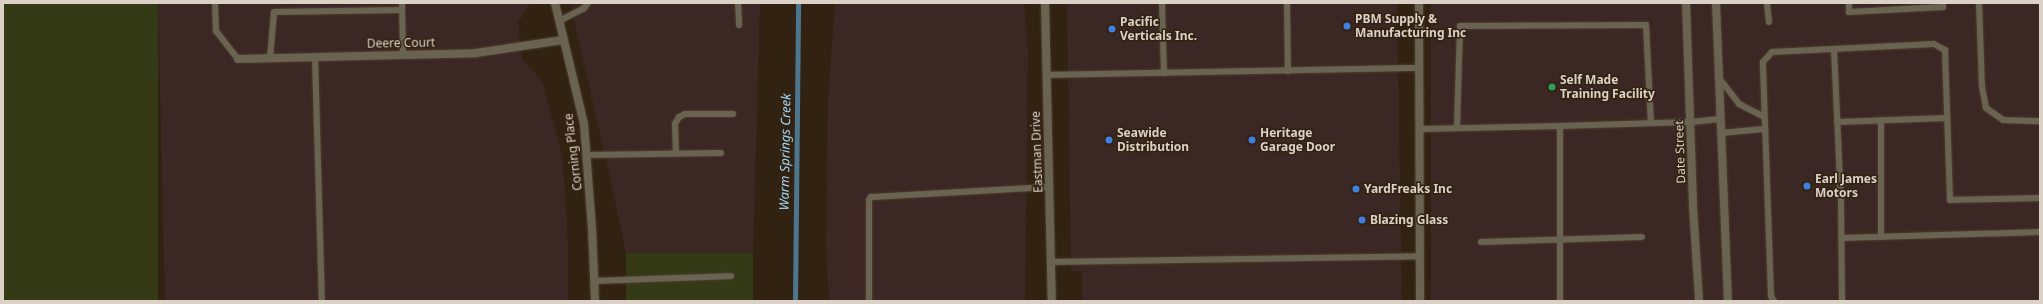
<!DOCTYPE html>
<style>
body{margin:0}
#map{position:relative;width:2043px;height:304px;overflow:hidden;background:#322211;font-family:"Noto Sans",sans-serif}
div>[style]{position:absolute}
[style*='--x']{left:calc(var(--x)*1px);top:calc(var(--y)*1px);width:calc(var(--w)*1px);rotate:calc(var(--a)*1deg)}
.commercial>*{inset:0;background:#3b2724;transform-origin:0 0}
.green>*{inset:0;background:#343a15;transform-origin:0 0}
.stream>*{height:4.5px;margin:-2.25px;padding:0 2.25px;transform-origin:2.25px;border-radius:2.25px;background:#4c758e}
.roads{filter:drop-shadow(0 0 1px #4d3e2e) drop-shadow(0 0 1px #4d3e2e)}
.service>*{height:6px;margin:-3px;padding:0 3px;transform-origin:3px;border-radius:3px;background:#6a6352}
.minor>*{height:8px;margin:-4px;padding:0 4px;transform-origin:4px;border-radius:4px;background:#6a6352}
.tertiary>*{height:8px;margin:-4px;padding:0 4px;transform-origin:4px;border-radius:4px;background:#6a6352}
.dots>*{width:11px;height:11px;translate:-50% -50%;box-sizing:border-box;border:2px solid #322211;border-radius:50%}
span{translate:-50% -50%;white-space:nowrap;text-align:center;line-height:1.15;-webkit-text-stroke:3px #322211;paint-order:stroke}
.poi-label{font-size:12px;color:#dcd1c7;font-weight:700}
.left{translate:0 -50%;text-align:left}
.street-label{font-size:12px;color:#dcd1c7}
.water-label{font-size:13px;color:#a2d6f8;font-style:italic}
.frame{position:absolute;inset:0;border:4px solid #dcd1c7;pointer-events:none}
</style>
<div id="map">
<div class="commercial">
<i style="clip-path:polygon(158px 3px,529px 3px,529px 6px,518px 23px,522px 59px,543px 82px,563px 160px,568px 244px,568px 301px,165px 301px)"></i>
<i style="clip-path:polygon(570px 3px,760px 3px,753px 253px,626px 253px,608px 168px)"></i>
<i style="clip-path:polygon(835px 3px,1024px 3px,1028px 52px,1025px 301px,829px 301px,826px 243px,828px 99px)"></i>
<i style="clip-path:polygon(1067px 3px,1397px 3px,1402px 301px,1082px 301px,1082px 271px,1071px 271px)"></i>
<i style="left:1431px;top:3px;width:609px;height:298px"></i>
</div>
<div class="green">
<i style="left:3px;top:3px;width:155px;height:298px"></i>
<i style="left:626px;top:253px;width:127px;height:48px"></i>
</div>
<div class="stream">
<i style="--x:795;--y:301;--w:298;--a:-89.4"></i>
</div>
<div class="roads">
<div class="service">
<i style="--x:215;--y:3;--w:28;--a:88"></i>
<i style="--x:216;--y:31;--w:36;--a:52"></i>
<i style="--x:402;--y:3;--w:53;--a:88.9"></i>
<i style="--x:738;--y:3;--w:22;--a:87"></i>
<i style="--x:1162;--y:3;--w:70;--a:88.4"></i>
<i style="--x:1287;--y:3;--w:68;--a:89.2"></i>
<i style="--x:1767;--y:3;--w:19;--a:84"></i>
<i style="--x:1849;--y:3;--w:9;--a:90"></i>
<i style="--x:1849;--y:12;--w:94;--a:-3"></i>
<i style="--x:1943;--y:7;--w:4;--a:-90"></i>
<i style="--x:1979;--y:3;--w:84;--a:88"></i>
<i style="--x:1982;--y:87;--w:21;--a:79"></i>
<i style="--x:1986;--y:108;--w:21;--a:35"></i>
<i style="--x:2003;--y:120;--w:37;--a:2"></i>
<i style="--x:559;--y:21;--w:28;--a:-27"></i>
<i style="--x:584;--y:8;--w:6;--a:-51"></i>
<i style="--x:1834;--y:49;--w:153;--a:87.4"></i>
<i style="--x:1841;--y:202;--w:99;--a:89.4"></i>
<i style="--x:315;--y:56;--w:245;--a:88.4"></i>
<i style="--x:270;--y:58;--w:46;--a:-85"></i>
<i style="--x:274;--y:12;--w:128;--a:-0.9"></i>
<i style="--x:1047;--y:75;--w:373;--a:-1.1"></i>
<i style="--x:1719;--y:78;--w:33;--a:52"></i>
<i style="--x:1739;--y:104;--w:28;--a:27"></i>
<i style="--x:1881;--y:120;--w:117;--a:90"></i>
<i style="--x:1837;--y:122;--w:110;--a:-2.1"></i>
<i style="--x:1457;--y:128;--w:102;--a:-88.3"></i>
<i style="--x:1460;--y:26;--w:186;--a:-0.3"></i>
<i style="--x:1646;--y:25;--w:98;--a:87.1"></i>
<i style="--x:1421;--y:129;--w:139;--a:-1.2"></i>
<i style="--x:1721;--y:133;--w:43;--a:-5.3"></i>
<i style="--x:676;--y:153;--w:29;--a:-92"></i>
<i style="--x:675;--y:124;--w:8;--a:-60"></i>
<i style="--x:679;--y:117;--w:7;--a:-27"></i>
<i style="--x:685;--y:114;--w:48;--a:0"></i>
<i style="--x:586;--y:155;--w:135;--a:-0.8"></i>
<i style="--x:1841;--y:238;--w:199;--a:-1.7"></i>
<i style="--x:1481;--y:242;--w:161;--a:-1.8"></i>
<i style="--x:1052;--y:262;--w:367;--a:-0.9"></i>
<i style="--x:595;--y:281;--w:136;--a:-2.1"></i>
<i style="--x:869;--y:301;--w:101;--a:-90"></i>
<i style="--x:869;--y:200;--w:4;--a:-56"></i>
<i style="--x:871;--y:197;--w:179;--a:-3.2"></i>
<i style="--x:1560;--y:301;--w:175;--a:-90"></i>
<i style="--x:1560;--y:126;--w:131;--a:-1.7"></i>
<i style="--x:1691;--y:122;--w:29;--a:-6"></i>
<i style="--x:1774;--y:301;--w:6;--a:-121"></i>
<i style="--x:1771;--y:296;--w:234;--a:-92"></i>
<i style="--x:1763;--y:62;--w:13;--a:-48"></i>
<i style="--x:1772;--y:52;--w:162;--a:-2.8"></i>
<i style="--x:1934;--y:44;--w:13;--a:29"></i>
<i style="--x:1945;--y:50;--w:150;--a:88.1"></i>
<i style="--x:1950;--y:200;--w:90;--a:-1.3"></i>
</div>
<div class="minor">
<i style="--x:1045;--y:3;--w:298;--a:88.7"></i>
<i style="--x:1419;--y:3;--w:298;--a:89.8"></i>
<i style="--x:238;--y:59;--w:238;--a:-1.4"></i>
<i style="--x:476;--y:53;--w:88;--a:-8.5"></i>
</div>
<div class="tertiary">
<i style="--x:555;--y:3;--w:124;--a:76.5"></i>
<i style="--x:584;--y:124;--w:104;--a:85.6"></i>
<i style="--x:592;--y:228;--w:73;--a:87.6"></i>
<i style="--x:1686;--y:3;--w:204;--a:88"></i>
<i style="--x:1693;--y:207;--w:94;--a:86.3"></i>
<i style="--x:1716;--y:3;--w:298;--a:87.7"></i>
</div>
</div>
<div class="dots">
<i style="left:1347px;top:26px;background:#3f7fe0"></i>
<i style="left:1112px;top:29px;background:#3f7fe0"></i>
<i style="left:1552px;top:87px;background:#2e9e5b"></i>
<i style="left:1109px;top:140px;background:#3f7fe0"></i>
<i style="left:1252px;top:140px;background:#3f7fe0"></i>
<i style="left:1807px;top:186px;background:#3f7fe0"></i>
<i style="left:1356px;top:189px;background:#3f7fe0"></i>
<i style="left:1362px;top:220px;background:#3f7fe0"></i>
</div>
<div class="poi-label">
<span class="left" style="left:1355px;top:26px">PBM Supply &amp;<br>Manufacturing Inc</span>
<span class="left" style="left:1120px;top:29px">Pacific<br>Verticals Inc.</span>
<span class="left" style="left:1560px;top:87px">Self Made<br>Training Facility</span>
<span class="left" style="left:1117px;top:140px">Seawide<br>Distribution</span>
<span class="left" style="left:1260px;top:140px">Heritage<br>Garage Door</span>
<span class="left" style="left:1815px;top:186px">Earl James<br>Motors</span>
<span class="left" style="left:1364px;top:189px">YardFreaks Inc</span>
<span class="left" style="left:1370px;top:220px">Blazing Glass</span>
</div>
<div class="street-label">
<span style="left:401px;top:43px;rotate:-1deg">Deere Court</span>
<span style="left:573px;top:152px;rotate:-97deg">Corning Place</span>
<span style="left:1037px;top:152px;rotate:-92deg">Eastman Drive</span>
<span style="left:1680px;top:152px;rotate:-92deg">Date Street</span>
</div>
<div class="water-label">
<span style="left:785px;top:152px;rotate:-89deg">Warm Springs Creek</span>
</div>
<div class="frame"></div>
</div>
